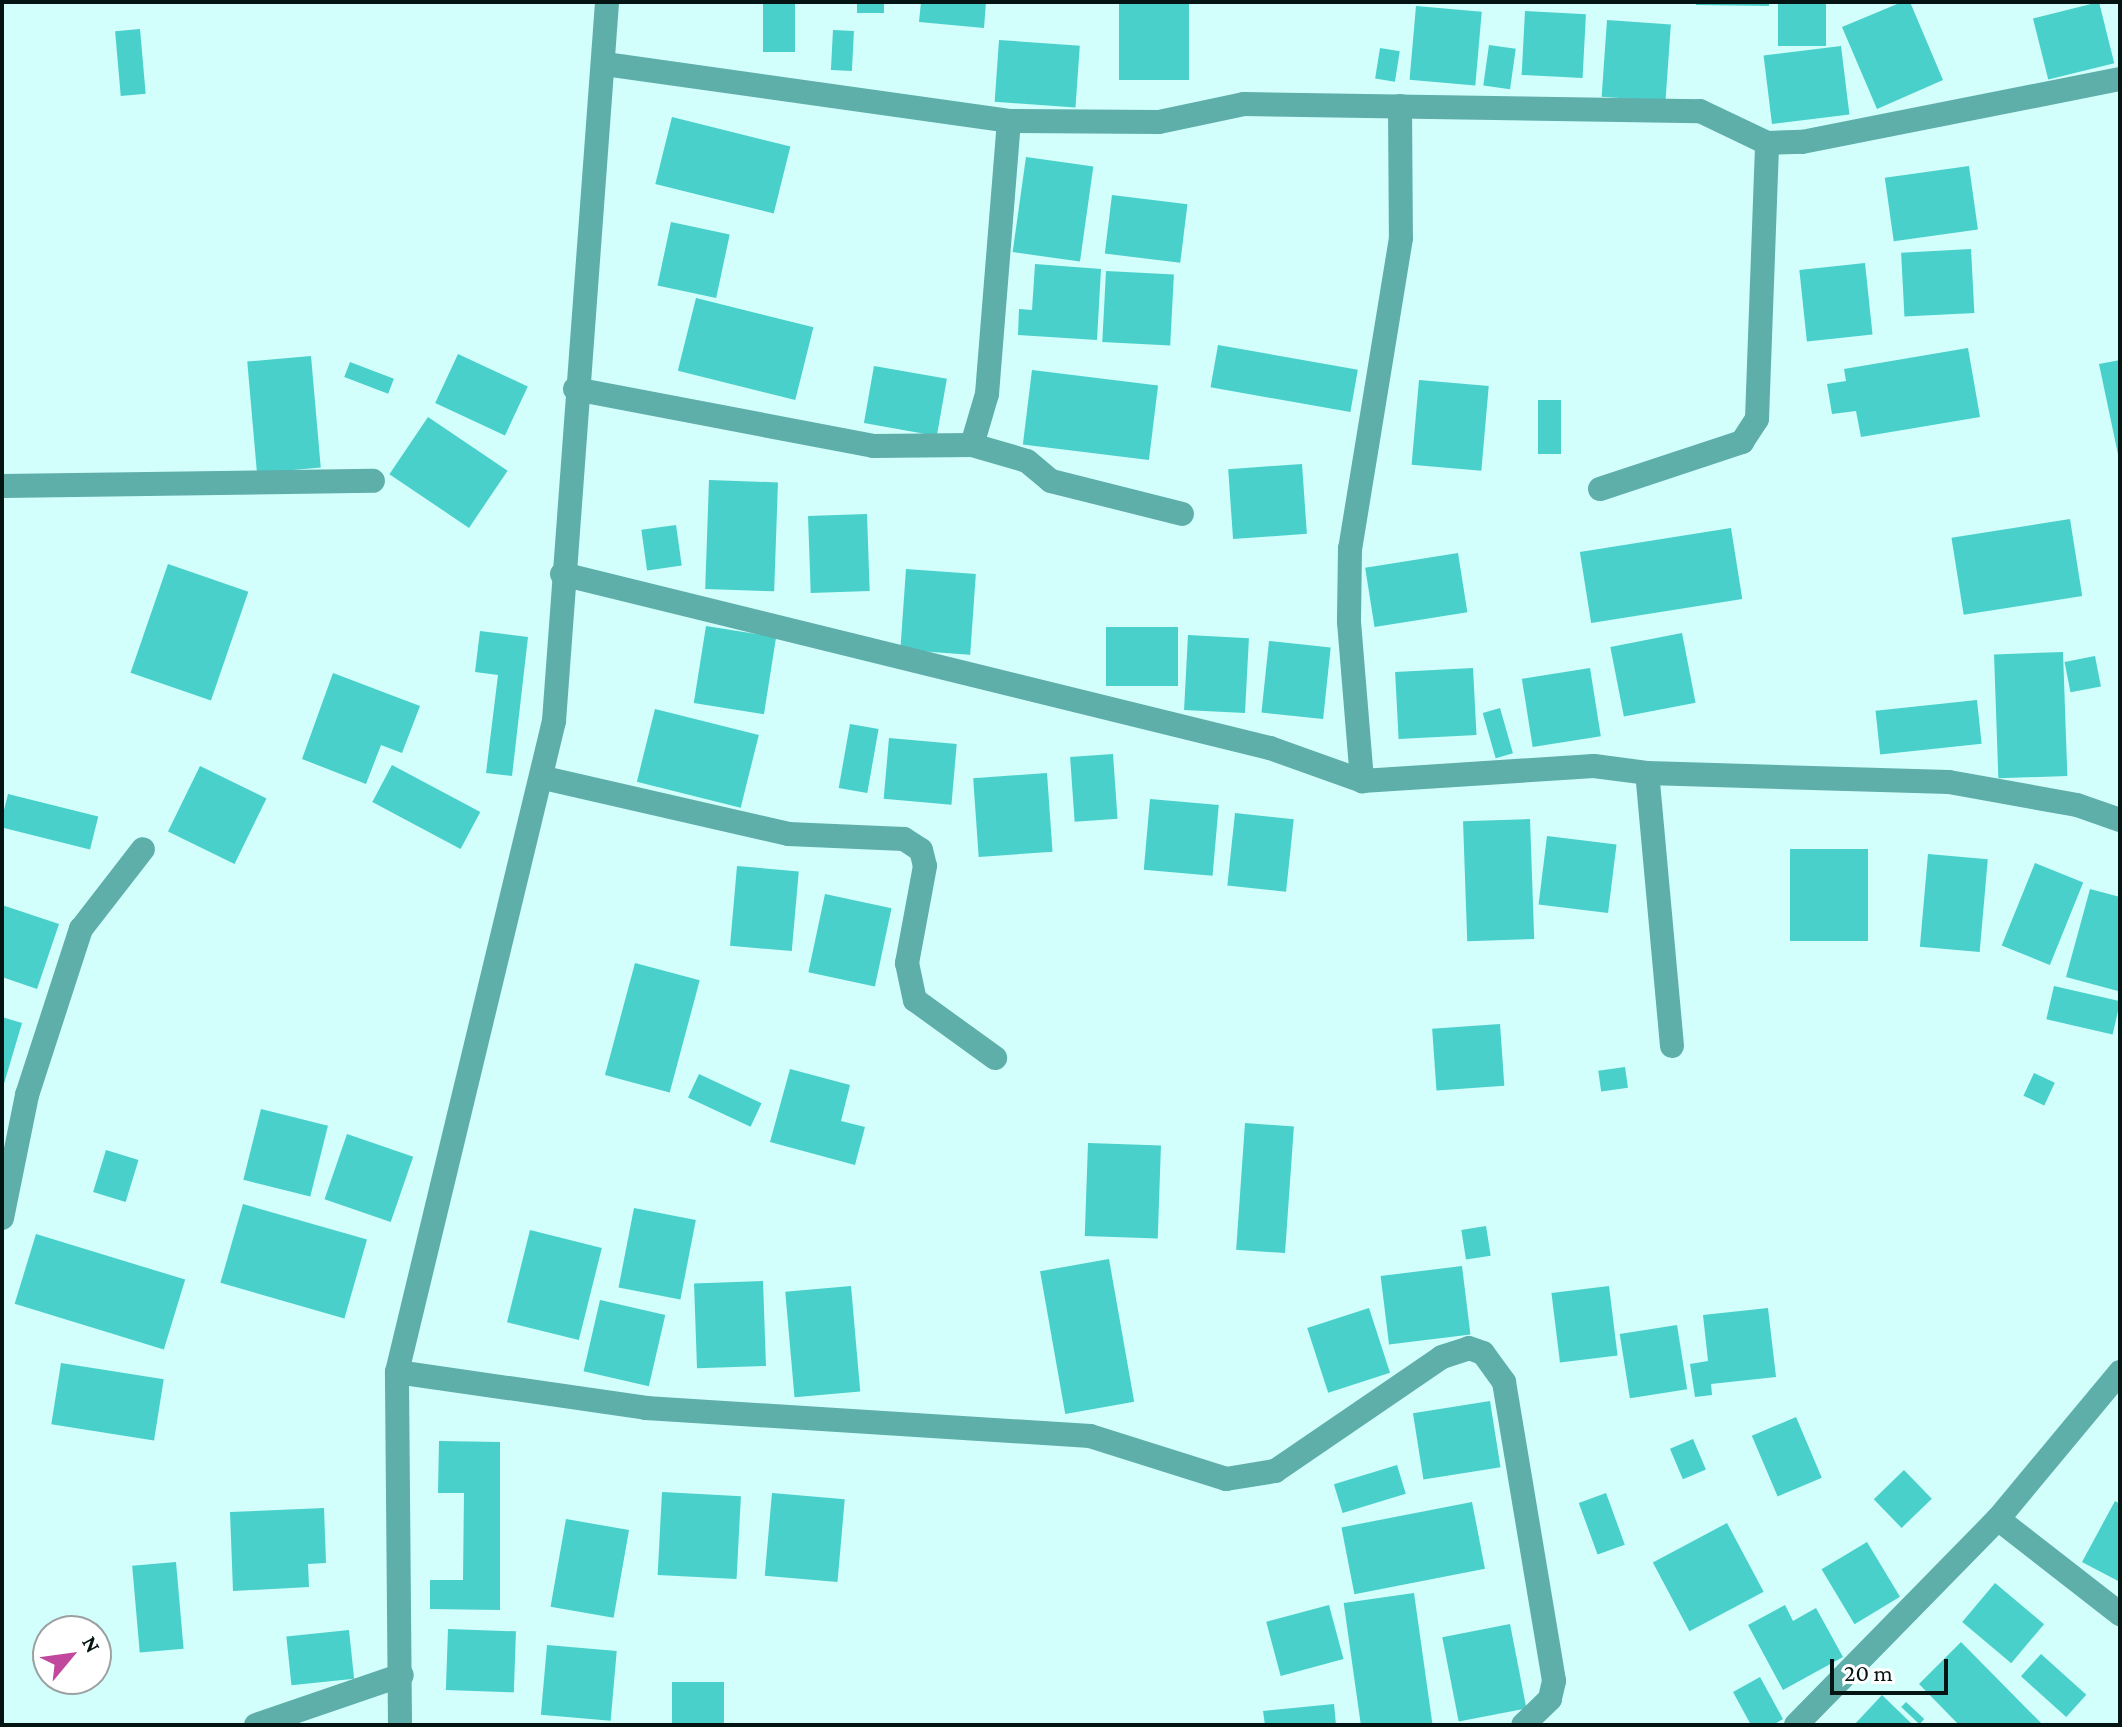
<!DOCTYPE html>
<style>
body{margin:0}
#map{position:relative;width:2122px;height:1727px;overflow:hidden;background:#d2fefb;font-family:"Crimson Pro",serif}
div>[style]{position:absolute}
[style*='--x']{left:calc(var(--x)*1px);top:calc(var(--y)*1px);width:calc(var(--w)*1px);rotate:calc(var(--a)*1deg)}
.building>*{inset:0;background:#49d0cb;transform-origin:0 0}
.minor>*{height:24px;margin:-12px;padding:0 12px;transform-origin:12px;border-radius:12px;background:#5eaeaa}
span{translate:-50% -50%;white-space:nowrap;text-align:center;line-height:1.15;-webkit-text-stroke:6px #fff;paint-order:stroke}
.frame{position:absolute;inset:0;border:4px solid #041413;pointer-events:none}
.north{position:absolute;left:32px;top:1615px;width:80px;height:80px;box-sizing:border-box;background:#fff;border:2px solid #9ba1a1;border-radius:50%;rotate:61deg;font-size:22px;font-weight:700;line-height:32px;text-align:center;color:#041413}
.north::after{content:'';display:block;margin:auto;width:28px;height:36px;background:#c1489c;clip-path:polygon(50% 0,100% 100%,50% 72%,0 100%)}
.scale{position:absolute;left:1830px;top:1659px;width:118px;height:36px;box-sizing:border-box;border:4px solid #041413;border-top:0;padding-left:10px;font-size:24px;line-height:28px;white-space:nowrap;color:#041413;-webkit-text-stroke:6px #fff;paint-order:stroke}
</style>
<div id="map">
<div class="building">
<i style="left:763px;top:2px;width:32px;height:50px"></i>
<i style="left:857px;top:2px;width:27px;height:11px"></i>
<i style="clip-path:polygon(921px 2px,986px 2px,984px 28px,919px 22px)"></i>
<i style="left:1119px;top:2px;width:70px;height:78px"></i>
<i style="clip-path:polygon(1696px 2px,1769px 2px,1769px 6px,1696px 5px)"></i>
<i style="left:1778px;top:2px;width:48px;height:44px"></i>
<i style="clip-path:polygon(1902px 2px,1910px 2px,1943px 80px,1877px 109px,1842px 27px)"></i>
<i style="left:2099px;top:2px;width:63px;height:68px;rotate:76deg"></i>
<i style="left:1416px;top:6px;width:66px;height:74px;rotate:5deg"></i>
<i style="left:1525px;top:11px;width:61px;height:64px;rotate:3deg"></i>
<i style="left:1607px;top:20px;width:64px;height:77px;rotate:4deg"></i>
<i style="left:140px;top:29px;width:65px;height:25px;rotate:85deg"></i>
<i style="left:833px;top:30px;width:21px;height:40px;rotate:3deg"></i>
<i style="left:999px;top:40px;width:81px;height:62px;rotate:4deg"></i>
<i style="left:1489px;top:45px;width:27px;height:41px;rotate:8deg"></i>
<i style="left:1841px;top:46px;width:69px;height:78px;rotate:83deg"></i>
<i style="left:1380px;top:48px;width:20px;height:31px;rotate:9deg"></i>
<i style="left:672px;top:117px;width:122px;height:69px;rotate:14deg"></i>
<i style="left:1026px;top:157px;width:68px;height:96px;rotate:8deg"></i>
<i style="left:1969px;top:166px;width:64px;height:85px;rotate:82deg"></i>
<i style="left:1112px;top:195px;width:76px;height:59px;rotate:7deg"></i>
<i style="left:671px;top:222px;width:60px;height:65px;rotate:12deg"></i>
<i style="left:1971px;top:249px;width:64px;height:70px;rotate:87deg"></i>
<i style="left:1865px;top:263px;width:72px;height:66px;rotate:84deg"></i>
<i style="clip-path:polygon(1035px 264px,1101px 269px,1097px 340px,1018px 335px,1019px 309px,1032px 310px)"></i>
<i style="left:1106px;top:271px;width:68px;height:71px;rotate:3deg"></i>
<i style="left:696px;top:298px;width:121px;height:75px;rotate:14deg"></i>
<i style="left:1218px;top:345px;width:142px;height:43px;rotate:10deg"></i>
<i style="clip-path:polygon(1968px 348px,1980px 417px,1861px 437px,1856px 411px,1832px 414px,1827px 384px,1846px 381px,1844px 369px)"></i>
<i style="left:458px;top:354px;width:77px;height:54px;rotate:25deg"></i>
<i style="left:311px;top:356px;width:112px;height:64px;rotate:85deg"></i>
<i style="clip-path:polygon(2120px 360px,2120px 459px,2119px 459px,2099px 364px)"></i>
<i style="left:350px;top:362px;width:47px;height:16px;rotate:21deg"></i>
<i style="left:874px;top:366px;width:74px;height:58px;rotate:10deg"></i>
<i style="left:1032px;top:370px;width:127px;height:75px;rotate:7deg"></i>
<i style="left:1419px;top:380px;width:70px;height:85px;rotate:5deg"></i>
<i style="left:1538px;top:400px;width:23px;height:54px"></i>
<i style="left:428px;top:417px;width:96px;height:69px;rotate:34deg"></i>
<i style="left:1302px;top:464px;width:70px;height:74px;rotate:86deg"></i>
<i style="left:709px;top:480px;width:69px;height:109px;rotate:2deg"></i>
<i style="left:867px;top:514px;width:77px;height:59px;rotate:88deg"></i>
<i style="left:2070px;top:519px;width:78px;height:120px;rotate:81deg"></i>
<i style="left:676px;top:525px;width:41px;height:35px;rotate:82deg"></i>
<i style="left:1731px;top:528px;width:72px;height:153px;rotate:81deg"></i>
<i style="left:1458px;top:553px;width:60px;height:94px;rotate:81deg"></i>
<i style="left:168px;top:564px;width:85px;height:115px;rotate:19deg"></i>
<i style="left:906px;top:569px;width:70px;height:81px;rotate:4deg"></i>
<i style="left:706px;top:626px;width:71px;height:78px;rotate:9deg"></i>
<i style="left:1106px;top:627px;width:72px;height:59px"></i>
<i style="clip-path:polygon(480px 631px,528px 637px,512px 776px,486px 773px,498px 675px,475px 672px)"></i>
<i style="left:1682px;top:633px;width:71px;height:73px;rotate:79deg"></i>
<i style="left:1188px;top:635px;width:61px;height:75px;rotate:3deg"></i>
<i style="left:1269px;top:641px;width:62px;height:72px;rotate:6deg"></i>
<i style="left:2063px;top:652px;width:124px;height:69px;rotate:88deg"></i>
<i style="left:2095px;top:656px;width:31px;height:31px;rotate:79deg"></i>
<i style="left:1473px;top:668px;width:67px;height:78px;rotate:87deg"></i>
<i style="left:1590px;top:668px;width:69px;height:69px;rotate:81deg"></i>
<i style="clip-path:polygon(333px 673px,420px 706px,402px 753px,381px 745px,366px 784px,302px 759px)"></i>
<i style="left:1977px;top:700px;width:44px;height:102px;rotate:84deg"></i>
<i style="left:1500px;top:708px;width:47px;height:18px;rotate:74deg"></i>
<i style="left:655px;top:709px;width:107px;height:75px;rotate:14deg"></i>
<i style="left:850px;top:724px;width:29px;height:65px;rotate:10deg"></i>
<i style="left:889px;top:738px;width:68px;height:61px;rotate:5deg"></i>
<i style="left:1113px;top:754px;width:65px;height:43px;rotate:86deg"></i>
<i style="left:392px;top:765px;width:100px;height:42px;rotate:28deg"></i>
<i style="left:200px;top:766px;width:74px;height:73px;rotate:26deg"></i>
<i style="left:1047px;top:773px;width:79px;height:74px;rotate:86deg"></i>
<i style="left:8px;top:794px;width:93px;height:34px;rotate:14deg"></i>
<i style="left:1150px;top:799px;width:69px;height:71px;rotate:5deg"></i>
<i style="left:1235px;top:813px;width:59px;height:73px;rotate:6deg"></i>
<i style="left:1530px;top:819px;width:120px;height:67px;rotate:88deg"></i>
<i style="left:1547px;top:836px;width:70px;height:69px;rotate:7deg"></i>
<i style="left:1790px;top:849px;width:78px;height:92px"></i>
<i style="left:1928px;top:854px;width:60px;height:93px;rotate:5deg"></i>
<i style="left:2035px;top:863px;width:52px;height:89px;rotate:22deg"></i>
<i style="left:737px;top:866px;width:62px;height:80px;rotate:5deg"></i>
<i style="clip-path:polygon(2090px 889px,2120px 897px,2118px 991px,2066px 977px)"></i>
<i style="left:825px;top:894px;width:68px;height:80px;rotate:12deg"></i>
<i style="clip-path:polygon(2px 905px,59px 924px,37px 989px,2px 977px)"></i>
<i style="left:635px;top:963px;width:67px;height:116px;rotate:15deg"></i>
<i style="left:2054px;top:986px;width:68px;height:34px;rotate:13deg"></i>
<i style="clip-path:polygon(2px 1017px,22px 1023px,3px 1087px,2px 1087px)"></i>
<i style="left:1500px;top:1024px;width:62px;height:68px;rotate:86deg"></i>
<i style="left:1625px;top:1067px;width:21px;height:27px;rotate:82deg"></i>
<i style="clip-path:polygon(790px 1069px,850px 1085px,841px 1121px,865px 1127px,855px 1165px,770px 1142px)"></i>
<i style="left:2034px;top:1073px;width:23px;height:25px;rotate:25deg"></i>
<i style="left:699px;top:1074px;width:69px;height:26px;rotate:25deg"></i>
<i style="left:261px;top:1109px;width:69px;height:73px;rotate:14deg"></i>
<i style="left:1245px;top:1123px;width:49px;height:127px;rotate:4deg"></i>
<i style="left:347px;top:1134px;width:70px;height:69px;rotate:19deg"></i>
<i style="left:1088px;top:1143px;width:73px;height:93px;rotate:2deg"></i>
<i style="left:106px;top:1150px;width:34px;height:44px;rotate:17deg"></i>
<i style="left:243px;top:1204px;width:129px;height:82px;rotate:16deg"></i>
<i style="left:634px;top:1208px;width:63px;height:81px;rotate:11deg"></i>
<i style="left:1486px;top:1226px;width:30px;height:25px;rotate:81deg"></i>
<i style="left:530px;top:1230px;width:74px;height:95px;rotate:14deg"></i>
<i style="left:36px;top:1234px;width:156px;height:73px;rotate:17deg"></i>
<i style="left:1109px;top:1259px;width:145px;height:70px;rotate:80deg"></i>
<i style="left:1462px;top:1266px;width:69px;height:82px;rotate:83deg"></i>
<i style="left:763px;top:1281px;width:85px;height:69px;rotate:88deg"></i>
<i style="left:851px;top:1286px;width:106px;height:66px;rotate:85deg"></i>
<i style="left:1609px;top:1286px;width:70px;height:58px;rotate:83deg"></i>
<i style="left:600px;top:1300px;width:67px;height:73px;rotate:13deg"></i>
<i style="left:1369px;top:1308px;width:68px;height:65px;rotate:72deg"></i>
<i style="clip-path:polygon(1768px 1308px,1776px 1377px,1711px 1384px,1712px 1395px,1695px 1397px,1690px 1364px,1708px 1361px,1703px 1315px)"></i>
<i style="left:1677px;top:1325px;width:65px;height:58px;rotate:81deg"></i>
<i style="left:61px;top:1363px;width:104px;height:62px;rotate:9deg"></i>
<i style="left:1490px;top:1401px;width:67px;height:78px;rotate:81deg"></i>
<i style="left:1796px;top:1417px;width:66px;height:48px;rotate:67deg"></i>
<i style="left:1693px;top:1439px;width:33px;height:25px;rotate:67deg"></i>
<i style="clip-path:polygon(439px 1441px,500px 1442px,500px 1610px,430px 1609px,430px 1580px,463px 1580px,464px 1493px,438px 1493px)"></i>
<i style="left:1397px;top:1465px;width:30px;height:66px;rotate:73deg"></i>
<i style="left:1904px;top:1470px;width:40px;height:42px;rotate:46deg"></i>
<i style="left:662px;top:1492px;width:79px;height:83px;rotate:3deg"></i>
<i style="left:772px;top:1493px;width:73px;height:83px;rotate:5deg"></i>
<i style="left:1606px;top:1493px;width:55px;height:29px;rotate:70deg"></i>
<i style="clip-path:polygon(2115px 1501px,2120px 1504px,2120px 1582px,2082px 1562px)"></i>
<i style="left:1472px;top:1502px;width:68px;height:133px;rotate:79deg"></i>
<i style="clip-path:polygon(324px 1508px,326px 1563px,308px 1564px,309px 1587px,233px 1591px,230px 1512px)"></i>
<i style="left:566px;top:1519px;width:64px;height:89px;rotate:10deg"></i>
<i style="left:1727px;top:1523px;width:78px;height:84px;rotate:62deg"></i>
<i style="left:1867px;top:1542px;width:64px;height:53px;rotate:59deg"></i>
<i style="left:176px;top:1562px;width:87px;height:44px;rotate:85deg"></i>
<i style="left:1995px;top:1583px;width:64px;height:51px;rotate:40deg"></i>
<i style="left:1414px;top:1593px;width:133px;height:71px;rotate:82deg"></i>
<i style="left:1329px;top:1605px;width:56px;height:65px;rotate:75deg"></i>
<i style="clip-path:polygon(1785px 1605px,1793px 1621px,1816px 1608px,1843px 1657px,1783px 1690px,1748px 1625px)"></i>
<i style="left:1510px;top:1624px;width:86px;height:69px;rotate:79deg"></i>
<i style="left:448px;top:1629px;width:68px;height:61px;rotate:2deg"></i>
<i style="left:349px;top:1630px;width:49px;height:63px;rotate:84deg"></i>
<i style="clip-path:polygon(1961px 1642px,2043px 1725px,1959px 1725px,1919px 1684px)"></i>
<i style="left:547px;top:1645px;width:70px;height:70px;rotate:5deg"></i>
<i style="left:2041px;top:1654px;width:61px;height:30px;rotate:42deg"></i>
<i style="clip-path:polygon(1760px 1677px,1783px 1719px,1773px 1725px,1751px 1725px,1733px 1692px)"></i>
<i style="left:672px;top:1682px;width:52px;height:43px"></i>
<i style="clip-path:polygon(1882px 1695px,1913px 1725px,1854px 1725px)"></i>
<i style="left:1906px;top:1702px;width:25px;height:7px;rotate:43deg"></i>
<i style="clip-path:polygon(1334px 1704px,1336px 1725px,1265px 1725px,1263px 1711px)"></i>
</div>
<div class="minor">
<i style="--x:605;--y:64;--w:408;--a:8"></i>
<i style="--x:1009;--y:121;--w:150;--a:0.4"></i>
<i style="--x:1159;--y:122;--w:87;--a:-12"></i>
<i style="--x:1244;--y:104;--w:456;--a:0.9"></i>
<i style="--x:1700;--y:111;--w:74;--a:25.5"></i>
<i style="--x:1767;--y:143;--w:35;--a:-2"></i>
<i style="--x:1802;--y:142;--w:324;--a:-11.2"></i>
<i style="--x:1400;--y:106;--w:132;--a:89.6"></i>
<i style="--x:1401;--y:238;--w:314;--a:99.3"></i>
<i style="--x:1350;--y:548;--w:74;--a:90.8"></i>
<i style="--x:1349;--y:622;--w:160;--a:85.3"></i>
<i style="--x:1362;--y:781;--w:232;--a:-3.7"></i>
<i style="--x:1594;--y:766;--w:53;--a:7.5"></i>
<i style="--x:575;--y:389;--w:303;--a:10.8"></i>
<i style="--x:873;--y:446;--w:99;--a:-0.6"></i>
<i style="--x:972;--y:445;--w:57;--a:16.2"></i>
<i style="--x:1027;--y:461;--w:31;--a:40"></i>
<i style="--x:1051;--y:481;--w:135;--a:14.1"></i>
<i style="--x:972;--y:445;--w:53;--a:-73.6"></i>
<i style="--x:987;--y:394;--w:274;--a:-85.4"></i>
<i style="--x:2;--y:486;--w:371;--a:-0.8"></i>
<i style="--x:1600;--y:489;--w:150;--a:-18.3"></i>
<i style="--x:1742;--y:442;--w:27;--a:-57"></i>
<i style="--x:1757;--y:419;--w:276;--a:-87.9"></i>
<i style="--x:562;--y:574;--w:729;--a:13.81"></i>
<i style="--x:1270;--y:748;--w:98;--a:19.7"></i>
<i style="--x:544;--y:778;--w:250;--a:12.9"></i>
<i style="--x:788;--y:834;--w:116;--a:2.5"></i>
<i style="--x:904;--y:839;--w:20;--a:33"></i>
<i style="--x:921;--y:850;--w:16;--a:76"></i>
<i style="--x:925;--y:866;--w:99;--a:100.5"></i>
<i style="--x:907;--y:963;--w:38;--a:78"></i>
<i style="--x:915;--y:1000;--w:99;--a:35.9"></i>
<i style="--x:1672;--y:1046;--w:274;--a:-95.2"></i>
<i style="--x:1647;--y:773;--w:302;--a:1.7"></i>
<i style="--x:1949;--y:782;--w:130;--a:10.2"></i>
<i style="--x:2077;--y:805;--w:46;--a:19.2"></i>
<i style="--x:2;--y:1218;--w:126;--a:-78.5"></i>
<i style="--x:27;--y:1095;--w:175;--a:-72"></i>
<i style="--x:81;--y:929;--w:101;--a:-52.2"></i>
<i style="--x:397;--y:1372;--w:252;--a:8.2"></i>
<i style="--x:646;--y:1408;--w:445;--a:3.6"></i>
<i style="--x:1090;--y:1436;--w:143;--a:17.5"></i>
<i style="--x:1226;--y:1479;--w:50;--a:-9.3"></i>
<i style="--x:1275;--y:1471;--w:202;--a:-34.3"></i>
<i style="--x:1442;--y:1357;--w:28;--a:-18"></i>
<i style="--x:1469;--y:1348;--w:15;--a:20"></i>
<i style="--x:1483;--y:1353;--w:36;--a:54"></i>
<i style="--x:1504;--y:1382;--w:303;--a:80.5"></i>
<i style="--x:1554;--y:1681;--w:18;--a:103"></i>
<i style="--x:1550;--y:1699;--w:37;--a:136"></i>
<i style="--x:1998;--y:1519;--w:155;--a:37.9"></i>
<i style="--x:256;--y:1725;--w:154;--a:-18.9"></i>
<i style="--x:400;--y:1725;--w:353;--a:-90.5"></i>
<i style="--x:397;--y:1372;--w:670;--a:-76.44"></i>
<i style="--x:554;--y:721;--w:721;--a:-85.78"></i>
<i style="--x:1796;--y:1725;--w:289;--a:-45.6"></i>
<i style="--x:1998;--y:1519;--w:191;--a:-50.3"></i>
</div>
<div class="frame"></div>
<div class="north">N</div>
<div class="scale">20 m</div>
</div>
